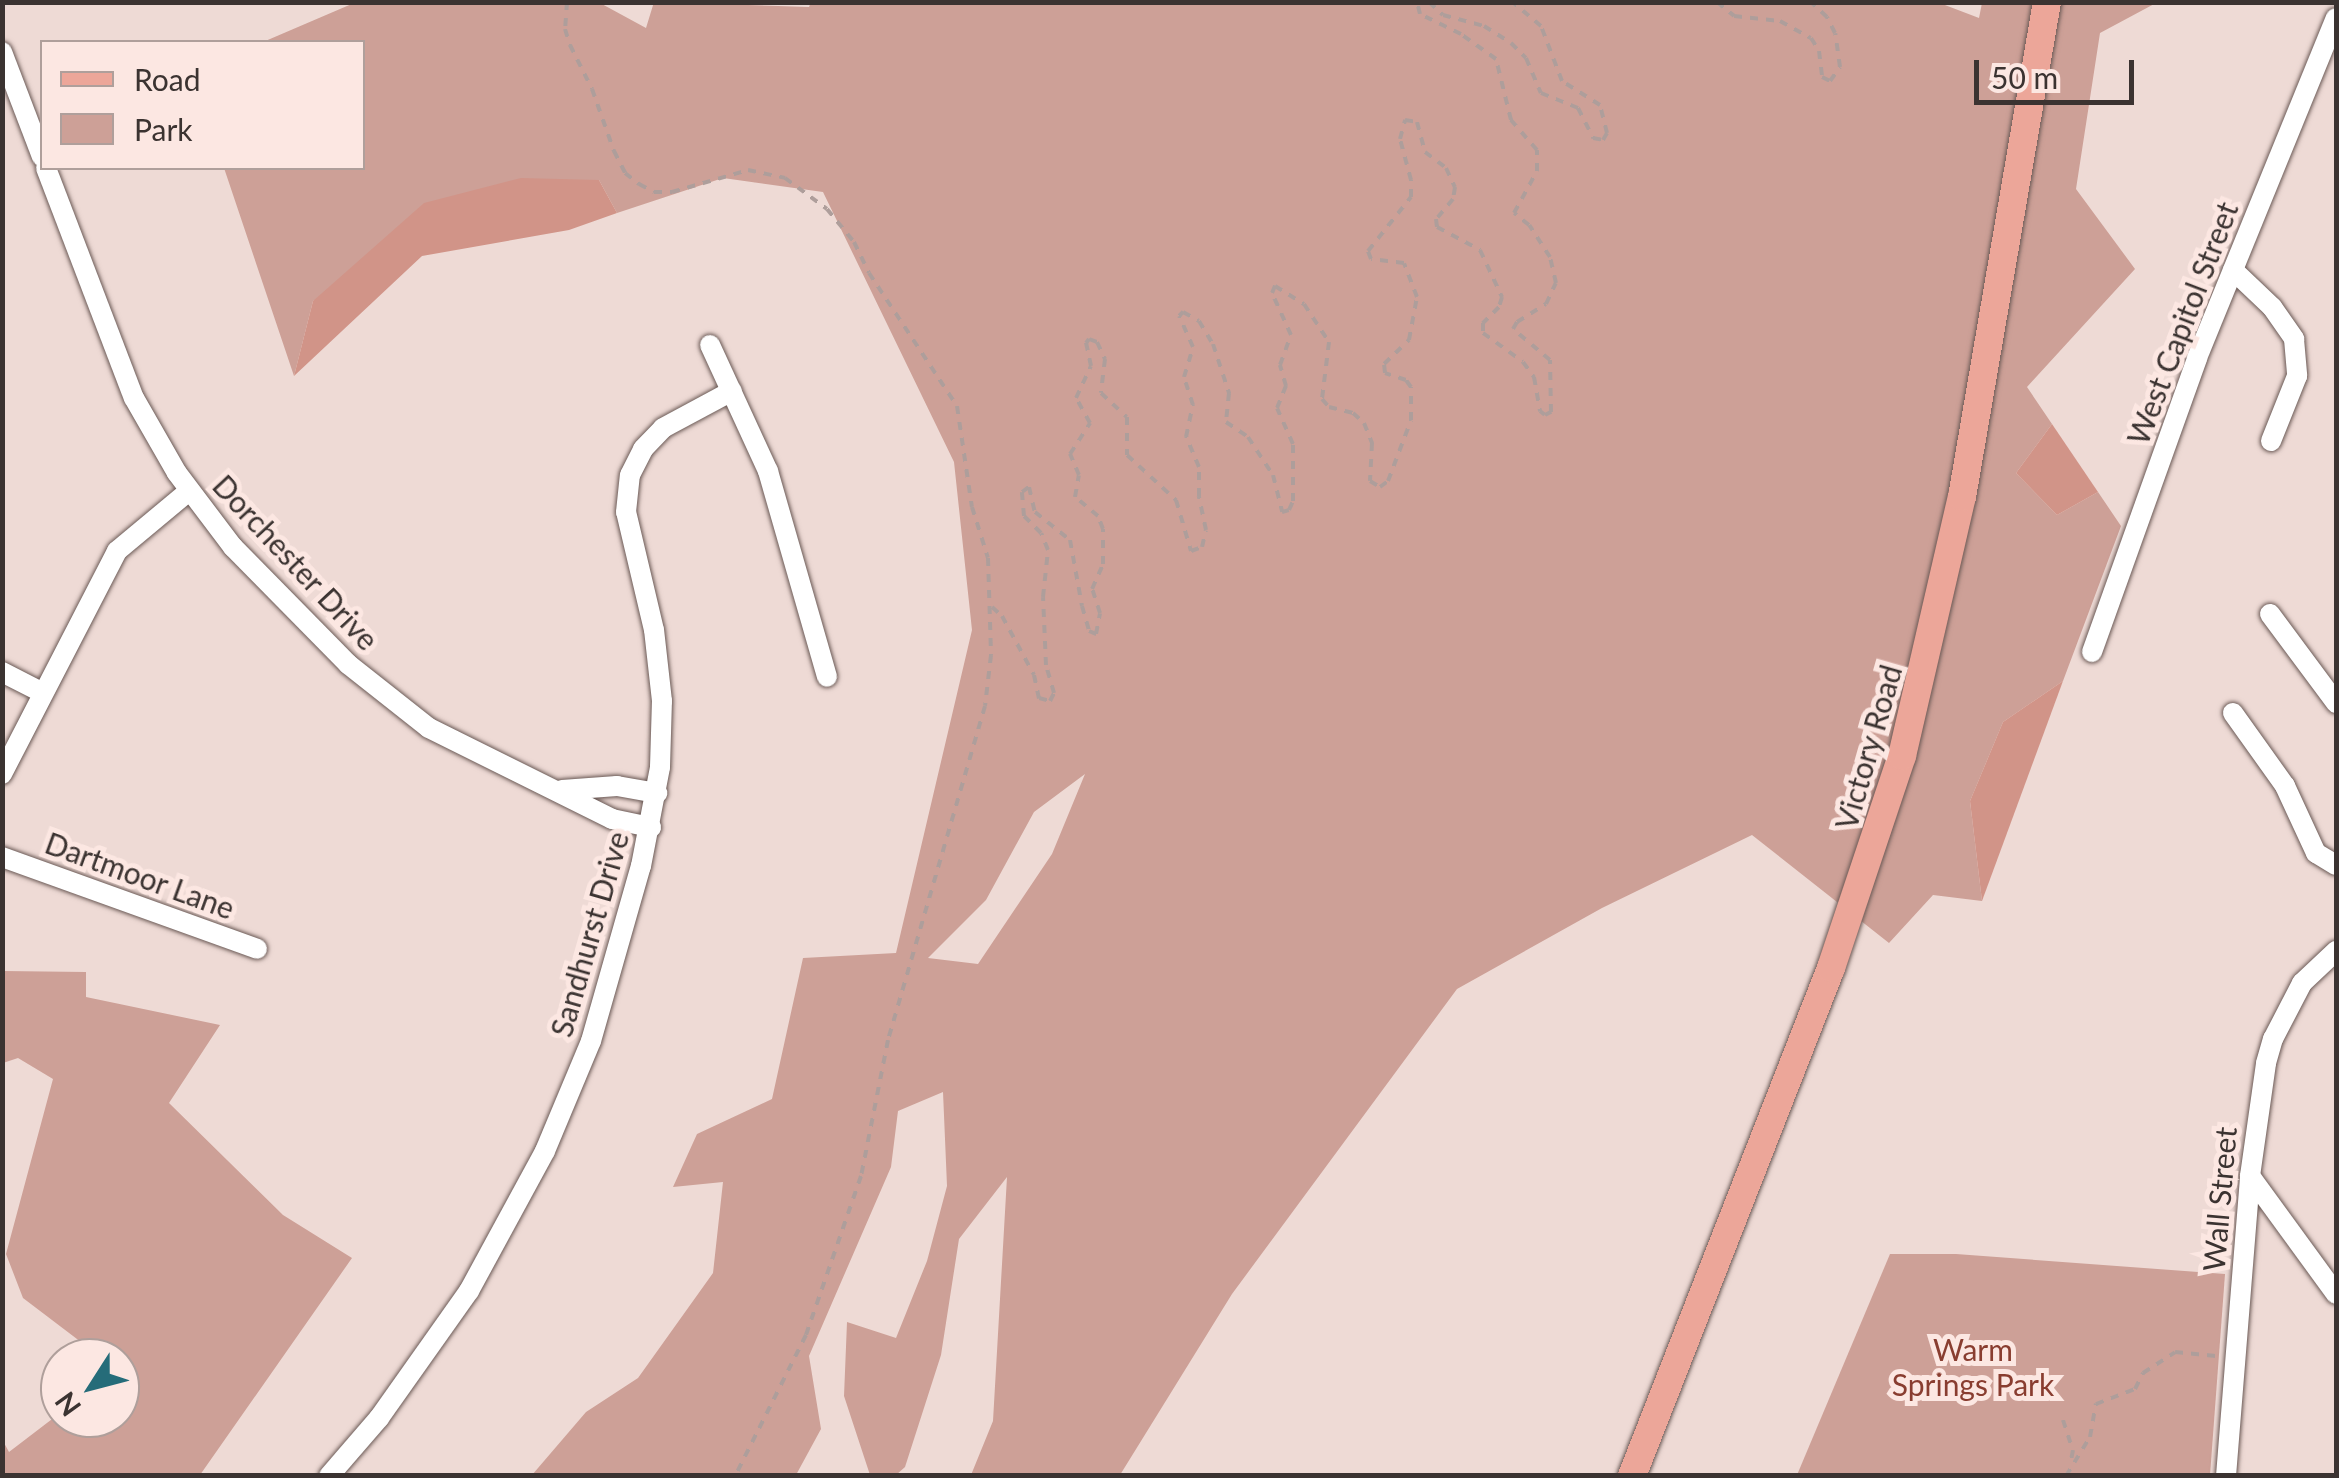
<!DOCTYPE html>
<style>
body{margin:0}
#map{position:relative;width:2339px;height:1478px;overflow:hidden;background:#eedad5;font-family:Lato,sans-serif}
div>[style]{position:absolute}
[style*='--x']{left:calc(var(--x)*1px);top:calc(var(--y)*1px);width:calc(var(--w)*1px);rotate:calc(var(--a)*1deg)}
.green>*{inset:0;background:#cda097}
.forest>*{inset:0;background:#d19488}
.path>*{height:4px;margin-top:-2px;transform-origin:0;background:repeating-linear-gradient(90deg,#ae9e9b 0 8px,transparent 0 16px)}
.roads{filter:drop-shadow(0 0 2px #6a5955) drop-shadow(0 0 2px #6a5955)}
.minor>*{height:20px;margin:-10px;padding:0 10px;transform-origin:10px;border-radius:10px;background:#fff}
.major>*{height:28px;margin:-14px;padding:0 14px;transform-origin:14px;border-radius:14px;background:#eca699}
span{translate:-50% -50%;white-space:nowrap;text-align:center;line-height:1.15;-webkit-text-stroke:10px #fce7e2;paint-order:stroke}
.street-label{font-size:30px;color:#3b3331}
.park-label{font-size:30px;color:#893d30}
.frame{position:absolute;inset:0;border:5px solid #3b3331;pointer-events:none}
.legend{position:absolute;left:40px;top:40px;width:325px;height:130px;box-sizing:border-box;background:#fce7e2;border:2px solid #af9f9b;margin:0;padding:12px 18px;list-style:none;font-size:30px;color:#3b3331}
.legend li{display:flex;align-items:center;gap:20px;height:50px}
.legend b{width:50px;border:2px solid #af9f9b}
.north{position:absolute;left:40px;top:1338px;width:100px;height:100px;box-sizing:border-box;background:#fce7e2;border:2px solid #af9f9b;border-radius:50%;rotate:234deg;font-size:28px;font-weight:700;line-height:40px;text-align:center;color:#3b3331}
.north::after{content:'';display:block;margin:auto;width:35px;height:45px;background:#256c79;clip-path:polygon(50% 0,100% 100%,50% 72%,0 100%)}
.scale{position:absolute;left:1974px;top:60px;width:160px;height:45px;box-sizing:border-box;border:5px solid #3b3331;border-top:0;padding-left:12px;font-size:30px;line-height:35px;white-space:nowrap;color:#3b3331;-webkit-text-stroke:8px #fce7e2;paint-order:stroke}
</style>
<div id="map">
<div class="green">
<i style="clip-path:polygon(evenodd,654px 2px,809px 7px,811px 2px,1937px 2px,1979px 18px,1982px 3px,2156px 3px,2100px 33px,2076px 189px,2135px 269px,2027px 387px,2052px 424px,2016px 473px,2057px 515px,2098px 492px,2121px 526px,2063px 681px,2003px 722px,1970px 801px,1982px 901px,1933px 895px,1889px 943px,1752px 835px,1602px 908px,1457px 989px,1232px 1294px,1120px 1475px,971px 1475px,993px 1421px,1007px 1177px,959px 1239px,941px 1355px,905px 1467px,896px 1475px,870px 1475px,844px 1396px,847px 1322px,896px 1338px,927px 1261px,947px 1186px,943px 1092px,898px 1111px,891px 1167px,809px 1356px,821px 1429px,796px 1475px,532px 1475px,586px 1412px,638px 1378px,713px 1273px,723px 1182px,673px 1187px,697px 1134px,772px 1099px,803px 958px,896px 953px,972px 630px,954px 462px,823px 192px,723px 178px,617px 213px,599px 180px,313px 301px,294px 376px,224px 168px,362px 168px,362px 42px,263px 42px,354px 3px,600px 3px,646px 28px,654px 2px,1085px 774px,1052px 854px,978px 964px,928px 958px,986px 900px,1034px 812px,1085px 774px)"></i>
<i style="clip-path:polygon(3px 971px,86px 972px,86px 997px,220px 1025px,169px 1103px,283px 1215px,352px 1258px,200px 1475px,3px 1475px,3px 1441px,9px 1452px,60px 1413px,60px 1418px,120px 1418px,120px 1358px,102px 1358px,23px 1298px,6px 1254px,53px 1079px,18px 1058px,3px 1063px)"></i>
<i style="clip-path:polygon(1890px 1254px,1956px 1254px,2225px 1274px,2210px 1475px,1797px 1475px)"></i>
</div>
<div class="forest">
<i style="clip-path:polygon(521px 178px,599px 180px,617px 213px,569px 230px,422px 256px,294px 376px,313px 301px,424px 203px)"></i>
<i style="clip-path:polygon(2052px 424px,2098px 492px,2057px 515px,2016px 473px)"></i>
<i style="clip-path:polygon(2063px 681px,1982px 901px,1970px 801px,2003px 722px)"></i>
</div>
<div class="path">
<i style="--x:567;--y:2;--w:27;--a:94"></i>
<i style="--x:565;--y:29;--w:17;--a:73"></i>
<i style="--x:570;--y:45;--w:49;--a:63.4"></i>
<i style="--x:592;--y:89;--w:66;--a:70.5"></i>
<i style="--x:614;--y:151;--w:25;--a:63"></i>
<i style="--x:625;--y:173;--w:18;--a:38"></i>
<i style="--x:639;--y:184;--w:17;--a:28"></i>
<i style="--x:654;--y:192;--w:18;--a:0"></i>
<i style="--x:672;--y:192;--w:79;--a:-16.1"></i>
<i style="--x:748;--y:170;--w:38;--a:12"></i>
<i style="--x:785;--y:178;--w:52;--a:36.4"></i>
<i style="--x:827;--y:209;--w:43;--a:50.7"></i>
<i style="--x:854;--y:242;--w:34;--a:64"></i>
<i style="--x:869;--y:273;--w:159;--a:56.5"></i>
<i style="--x:957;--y:406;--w:102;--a:81.6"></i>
<i style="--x:972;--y:507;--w:53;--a:72.6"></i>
<i style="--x:988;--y:558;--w:97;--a:88.2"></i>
<i style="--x:991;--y:655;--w:51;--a:96.7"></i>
<i style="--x:985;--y:706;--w:348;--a:106.2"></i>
<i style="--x:888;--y:1040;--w:139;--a:101.2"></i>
<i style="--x:861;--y:1176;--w:168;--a:109.1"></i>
<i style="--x:806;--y:1335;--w:158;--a:116.7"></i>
<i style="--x:1429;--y:2;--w:19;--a:43"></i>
<i style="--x:1443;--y:15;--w:42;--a:15"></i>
<i style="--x:1484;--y:26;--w:32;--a:32"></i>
<i style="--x:1511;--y:43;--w:21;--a:45"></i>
<i style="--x:1526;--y:58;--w:38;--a:67"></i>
<i style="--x:1541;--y:93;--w:40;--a:22"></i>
<i style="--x:1578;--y:108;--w:34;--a:63"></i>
<i style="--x:1593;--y:138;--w:10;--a:11"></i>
<i style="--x:1603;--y:140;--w:8;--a:-60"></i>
<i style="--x:1607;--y:133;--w:29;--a:-104"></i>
<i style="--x:1600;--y:105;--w:45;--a:-147.7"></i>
<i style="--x:1562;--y:81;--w:59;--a:-110.9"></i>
<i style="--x:1541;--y:26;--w:38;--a:-140"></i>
<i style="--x:1717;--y:2;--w:22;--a:39"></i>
<i style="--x:1734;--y:16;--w:46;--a:6.2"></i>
<i style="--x:1780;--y:21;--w:35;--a:29"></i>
<i style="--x:1811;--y:38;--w:15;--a:58"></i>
<i style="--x:1819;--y:51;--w:26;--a:83"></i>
<i style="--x:1822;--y:77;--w:9;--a:27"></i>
<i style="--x:1830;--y:81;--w:17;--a:-54"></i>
<i style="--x:1840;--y:67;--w:34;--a:-98"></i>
<i style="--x:1835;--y:33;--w:18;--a:-117"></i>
<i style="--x:1827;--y:17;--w:22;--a:-137"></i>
<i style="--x:992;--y:607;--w:13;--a:42"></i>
<i style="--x:1002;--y:616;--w:67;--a:61.5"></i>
<i style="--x:1034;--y:675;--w:24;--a:78"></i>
<i style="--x:1039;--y:698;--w:11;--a:15"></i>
<i style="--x:1050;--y:701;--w:9;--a:-63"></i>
<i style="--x:1054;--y:693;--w:29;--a:-106"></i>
<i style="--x:1046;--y:665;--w:68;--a:-92.5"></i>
<i style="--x:1043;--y:597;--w:47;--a:-83.9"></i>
<i style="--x:1048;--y:550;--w:18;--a:-112"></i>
<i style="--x:1041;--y:533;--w:24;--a:-135"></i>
<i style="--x:1024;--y:516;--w:24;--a:-95"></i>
<i style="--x:1022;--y:492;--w:9;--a:-36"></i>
<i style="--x:1029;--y:487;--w:26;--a:77"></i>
<i style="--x:1035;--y:512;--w:45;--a:38.7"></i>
<i style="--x:1070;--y:540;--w:67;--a:79.7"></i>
<i style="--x:1082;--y:606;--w:26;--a:74"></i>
<i style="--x:1089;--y:631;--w:8;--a:23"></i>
<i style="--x:1096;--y:634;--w:21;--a:-79"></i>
<i style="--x:1100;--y:613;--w:25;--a:-108"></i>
<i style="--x:1092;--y:589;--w:27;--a:-66"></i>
<i style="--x:1103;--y:564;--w:35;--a:-90"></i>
<i style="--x:1103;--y:529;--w:14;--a:-111"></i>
<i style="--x:1098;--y:516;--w:30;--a:-140"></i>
<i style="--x:1075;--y:497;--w:22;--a:-80"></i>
<i style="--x:1079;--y:475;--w:23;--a:-113"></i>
<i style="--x:1070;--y:454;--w:37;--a:-57"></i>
<i style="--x:1090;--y:423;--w:29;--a:-119"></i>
<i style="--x:1076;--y:398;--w:35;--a:-65"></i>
<i style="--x:1091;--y:366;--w:24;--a:-102"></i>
<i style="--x:1086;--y:343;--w:5;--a:-53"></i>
<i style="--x:1089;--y:339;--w:9;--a:21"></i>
<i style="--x:1097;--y:342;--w:19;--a:65"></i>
<i style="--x:1105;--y:359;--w:34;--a:97"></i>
<i style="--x:1101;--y:393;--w:35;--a:43"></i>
<i style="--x:1127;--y:417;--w:38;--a:90"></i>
<i style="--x:1127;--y:455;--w:67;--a:42.6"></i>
<i style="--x:1176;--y:500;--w:53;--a:73.6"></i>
<i style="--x:1191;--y:551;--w:12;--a:-20"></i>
<i style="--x:1202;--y:547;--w:17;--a:-77"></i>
<i style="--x:1206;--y:530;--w:35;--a:-102"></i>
<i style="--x:1199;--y:496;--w:29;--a:-90"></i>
<i style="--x:1199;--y:467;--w:33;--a:-113"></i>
<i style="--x:1186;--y:437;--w:33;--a:-78"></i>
<i style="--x:1193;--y:405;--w:29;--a:-108"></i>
<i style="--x:1184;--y:377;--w:31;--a:-73"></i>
<i style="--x:1193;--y:347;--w:34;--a:-114"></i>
<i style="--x:1179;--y:316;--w:6;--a:-45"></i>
<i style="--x:1183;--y:312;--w:18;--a:29"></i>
<i style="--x:1199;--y:321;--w:27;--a:59"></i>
<i style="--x:1213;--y:344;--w:52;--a:71.9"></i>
<i style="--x:1229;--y:393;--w:29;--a:96"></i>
<i style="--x:1226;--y:422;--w:27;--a:34"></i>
<i style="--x:1248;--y:437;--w:45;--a:56.7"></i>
<i style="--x:1273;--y:475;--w:38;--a:76"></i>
<i style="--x:1282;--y:512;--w:7;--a:-16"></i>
<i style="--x:1289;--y:510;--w:10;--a:-66"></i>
<i style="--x:1293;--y:501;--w:57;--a:-90"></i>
<i style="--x:1293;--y:444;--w:39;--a:-114"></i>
<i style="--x:1277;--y:408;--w:24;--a:-68"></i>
<i style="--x:1286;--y:386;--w:22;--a:-106"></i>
<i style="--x:1280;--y:365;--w:32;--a:-70"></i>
<i style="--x:1291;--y:335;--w:46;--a:-114.3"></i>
<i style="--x:1272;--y:293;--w:8;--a:-67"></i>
<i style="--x:1275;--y:286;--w:34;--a:32"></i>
<i style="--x:1304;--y:304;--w:45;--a:56.7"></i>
<i style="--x:1329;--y:342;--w:57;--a:97"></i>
<i style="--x:1322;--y:399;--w:11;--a:49"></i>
<i style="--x:1329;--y:407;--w:25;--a:14"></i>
<i style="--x:1353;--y:413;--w:15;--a:42"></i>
<i style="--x:1364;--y:423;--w:22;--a:68"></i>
<i style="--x:1372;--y:443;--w:38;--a:93"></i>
<i style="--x:1370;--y:481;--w:12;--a:31"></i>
<i style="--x:1380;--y:487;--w:10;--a:-37"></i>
<i style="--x:1388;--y:481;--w:65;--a:-69.3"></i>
<i style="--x:1411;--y:420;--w:33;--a:-90"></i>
<i style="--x:1411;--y:387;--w:9;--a:-126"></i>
<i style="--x:1406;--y:380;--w:22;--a:-162"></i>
<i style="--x:1385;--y:373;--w:9;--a:-96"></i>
<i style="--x:1384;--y:364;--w:35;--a:-44"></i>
<i style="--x:1409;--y:340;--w:44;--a:-79.5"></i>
<i style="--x:1417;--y:297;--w:36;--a:-111"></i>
<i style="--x:1404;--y:263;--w:33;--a:-173"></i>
<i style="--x:1371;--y:259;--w:9;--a:-111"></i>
<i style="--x:1368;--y:251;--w:69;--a:-51.5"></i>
<i style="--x:1411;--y:197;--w:17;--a:-90"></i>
<i style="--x:1411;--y:180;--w:42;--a:-105"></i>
<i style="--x:1400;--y:139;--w:20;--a:-75"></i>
<i style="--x:1405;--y:120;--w:12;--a:9"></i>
<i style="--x:1417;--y:122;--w:31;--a:75"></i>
<i style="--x:1425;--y:152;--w:26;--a:37"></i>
<i style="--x:1446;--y:168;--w:21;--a:65"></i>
<i style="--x:1455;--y:187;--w:12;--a:99"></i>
<i style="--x:1453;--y:199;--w:26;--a:130"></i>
<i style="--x:1436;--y:219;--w:8;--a:83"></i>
<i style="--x:1437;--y:227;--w:49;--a:28.1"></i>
<i style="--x:1480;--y:250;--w:52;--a:64.9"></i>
<i style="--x:1502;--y:297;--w:10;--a:107"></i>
<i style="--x:1499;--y:307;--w:23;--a:135"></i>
<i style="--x:1483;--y:323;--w:10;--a:90"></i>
<i style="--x:1483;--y:333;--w:49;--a:35.9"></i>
<i style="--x:1523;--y:362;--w:19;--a:54"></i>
<i style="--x:1534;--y:377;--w:35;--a:80"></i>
<i style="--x:1540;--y:411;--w:6;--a:39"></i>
<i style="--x:1545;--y:415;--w:7;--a:-27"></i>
<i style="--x:1551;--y:412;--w:52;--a:-91.1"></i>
<i style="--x:1550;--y:360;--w:48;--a:-140"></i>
<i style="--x:1513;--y:329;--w:8;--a:-60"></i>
<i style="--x:1517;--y:322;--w:34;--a:-32"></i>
<i style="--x:1546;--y:304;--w:23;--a:-65"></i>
<i style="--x:1556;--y:283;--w:27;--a:-103"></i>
<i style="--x:1550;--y:257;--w:38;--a:-123"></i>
<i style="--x:1529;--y:225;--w:19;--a:-141"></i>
<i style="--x:1514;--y:213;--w:48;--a:-61.3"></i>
<i style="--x:1537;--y:171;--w:21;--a:-90"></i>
<i style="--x:1537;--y:150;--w:40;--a:-131"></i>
<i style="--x:1511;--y:120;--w:63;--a:-103.8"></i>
<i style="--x:1496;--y:59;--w:43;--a:-144.5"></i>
<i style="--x:1461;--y:34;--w:46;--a:-154"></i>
<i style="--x:1420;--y:14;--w:12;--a:-104"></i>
<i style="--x:2063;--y:1420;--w:32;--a:72"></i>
<i style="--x:2073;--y:1450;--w:15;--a:101"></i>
<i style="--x:2066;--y:1476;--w:46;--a:-58.4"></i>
<i style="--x:2090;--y:1437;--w:34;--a:-80"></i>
<i style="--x:2096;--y:1404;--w:42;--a:-21"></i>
<i style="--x:2135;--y:1389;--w:18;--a:-63"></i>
<i style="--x:2143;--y:1373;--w:38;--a:-33"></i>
<i style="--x:2175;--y:1352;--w:41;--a:5.6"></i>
</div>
<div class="roads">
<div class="minor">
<i style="--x:2;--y:52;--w:112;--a:69.1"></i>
<i style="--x:46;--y:168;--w:246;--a:69.1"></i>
<i style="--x:134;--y:398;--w:86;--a:60.2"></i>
<i style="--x:177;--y:473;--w:93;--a:52.9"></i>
<i style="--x:233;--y:547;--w:164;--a:45.5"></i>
<i style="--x:348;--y:664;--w:103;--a:38.3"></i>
<i style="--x:429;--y:728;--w:204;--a:26.4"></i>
<i style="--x:612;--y:819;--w:40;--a:12"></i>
<i style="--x:2233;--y:270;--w:54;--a:43.5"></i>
<i style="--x:2272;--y:307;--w:39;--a:55"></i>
<i style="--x:2294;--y:339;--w:37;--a:85"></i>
<i style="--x:2297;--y:376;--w:70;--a:111.8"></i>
<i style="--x:710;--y:345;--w:139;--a:65.3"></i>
<i style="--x:768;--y:471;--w:214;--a:74"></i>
<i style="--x:2270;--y:614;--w:111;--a:53.4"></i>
<i style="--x:2092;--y:652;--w:312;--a:-70.3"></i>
<i style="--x:2197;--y:358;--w:367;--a:-67.8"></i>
<i style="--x:2;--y:672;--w:46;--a:27.1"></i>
<i style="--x:2233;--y:713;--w:90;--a:54.5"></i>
<i style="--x:2285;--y:786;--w:74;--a:65.2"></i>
<i style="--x:2316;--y:853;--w:23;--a:31"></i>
<i style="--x:2;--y:774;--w:251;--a:-62.7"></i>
<i style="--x:117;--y:551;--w:94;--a:-39.8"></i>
<i style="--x:562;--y:790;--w:55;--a:-4.2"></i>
<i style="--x:617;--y:786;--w:41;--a:9.9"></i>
<i style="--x:2;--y:857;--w:271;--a:19.8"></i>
<i style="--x:2250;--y:1176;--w:146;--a:53.9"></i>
<i style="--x:329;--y:1476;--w:77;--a:-49.2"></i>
<i style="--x:379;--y:1418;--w:156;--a:-54.7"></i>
<i style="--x:469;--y:1291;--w:159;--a:-61.5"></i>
<i style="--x:545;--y:1151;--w:119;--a:-67.3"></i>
<i style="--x:591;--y:1041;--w:182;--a:-74.1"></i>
<i style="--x:641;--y:866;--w:101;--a:-79.1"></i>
<i style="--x:660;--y:767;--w:66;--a:-88.3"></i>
<i style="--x:662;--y:701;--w:71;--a:-96.4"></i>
<i style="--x:654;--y:630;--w:121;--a:-103.3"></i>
<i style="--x:626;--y:512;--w:37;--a:-84"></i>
<i style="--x:630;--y:475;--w:29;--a:-63"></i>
<i style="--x:643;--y:449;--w:29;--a:-46"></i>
<i style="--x:663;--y:428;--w:78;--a:-28.2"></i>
<i style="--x:2226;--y:1476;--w:301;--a:-85.4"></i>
<i style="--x:2250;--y:1176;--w:114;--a:-81.9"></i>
<i style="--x:2266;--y:1063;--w:25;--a:-74"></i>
<i style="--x:2273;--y:1039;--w:63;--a:-62.6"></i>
<i style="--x:2302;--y:983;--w:47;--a:-43.3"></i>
</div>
<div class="major">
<i style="--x:1632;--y:1476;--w:546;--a:-68.61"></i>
<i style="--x:1831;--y:968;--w:224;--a:-71.5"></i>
<i style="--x:1902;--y:756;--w:266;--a:-77"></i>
<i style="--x:1962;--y:497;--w:502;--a:-80.26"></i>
</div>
</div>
<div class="street-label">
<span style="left:2182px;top:323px;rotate:-69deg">West Capitol Street</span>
<span style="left:296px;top:562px;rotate:47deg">Dorchester Drive</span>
<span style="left:1868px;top:747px;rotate:-74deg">Victory Road</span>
<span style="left:140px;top:875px;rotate:20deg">Dartmoor Lane</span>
<span style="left:589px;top:934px;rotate:-74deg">Sandhurst Drive</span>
<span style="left:2219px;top:1199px;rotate:-85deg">Wall Street</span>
</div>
<div class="park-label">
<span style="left:1973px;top:1366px">Warm<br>Springs Park</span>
</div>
<div class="frame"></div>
<ul class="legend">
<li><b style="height:12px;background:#eca699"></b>Road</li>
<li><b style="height:28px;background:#cda097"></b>Park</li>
</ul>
<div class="north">N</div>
<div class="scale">50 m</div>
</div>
